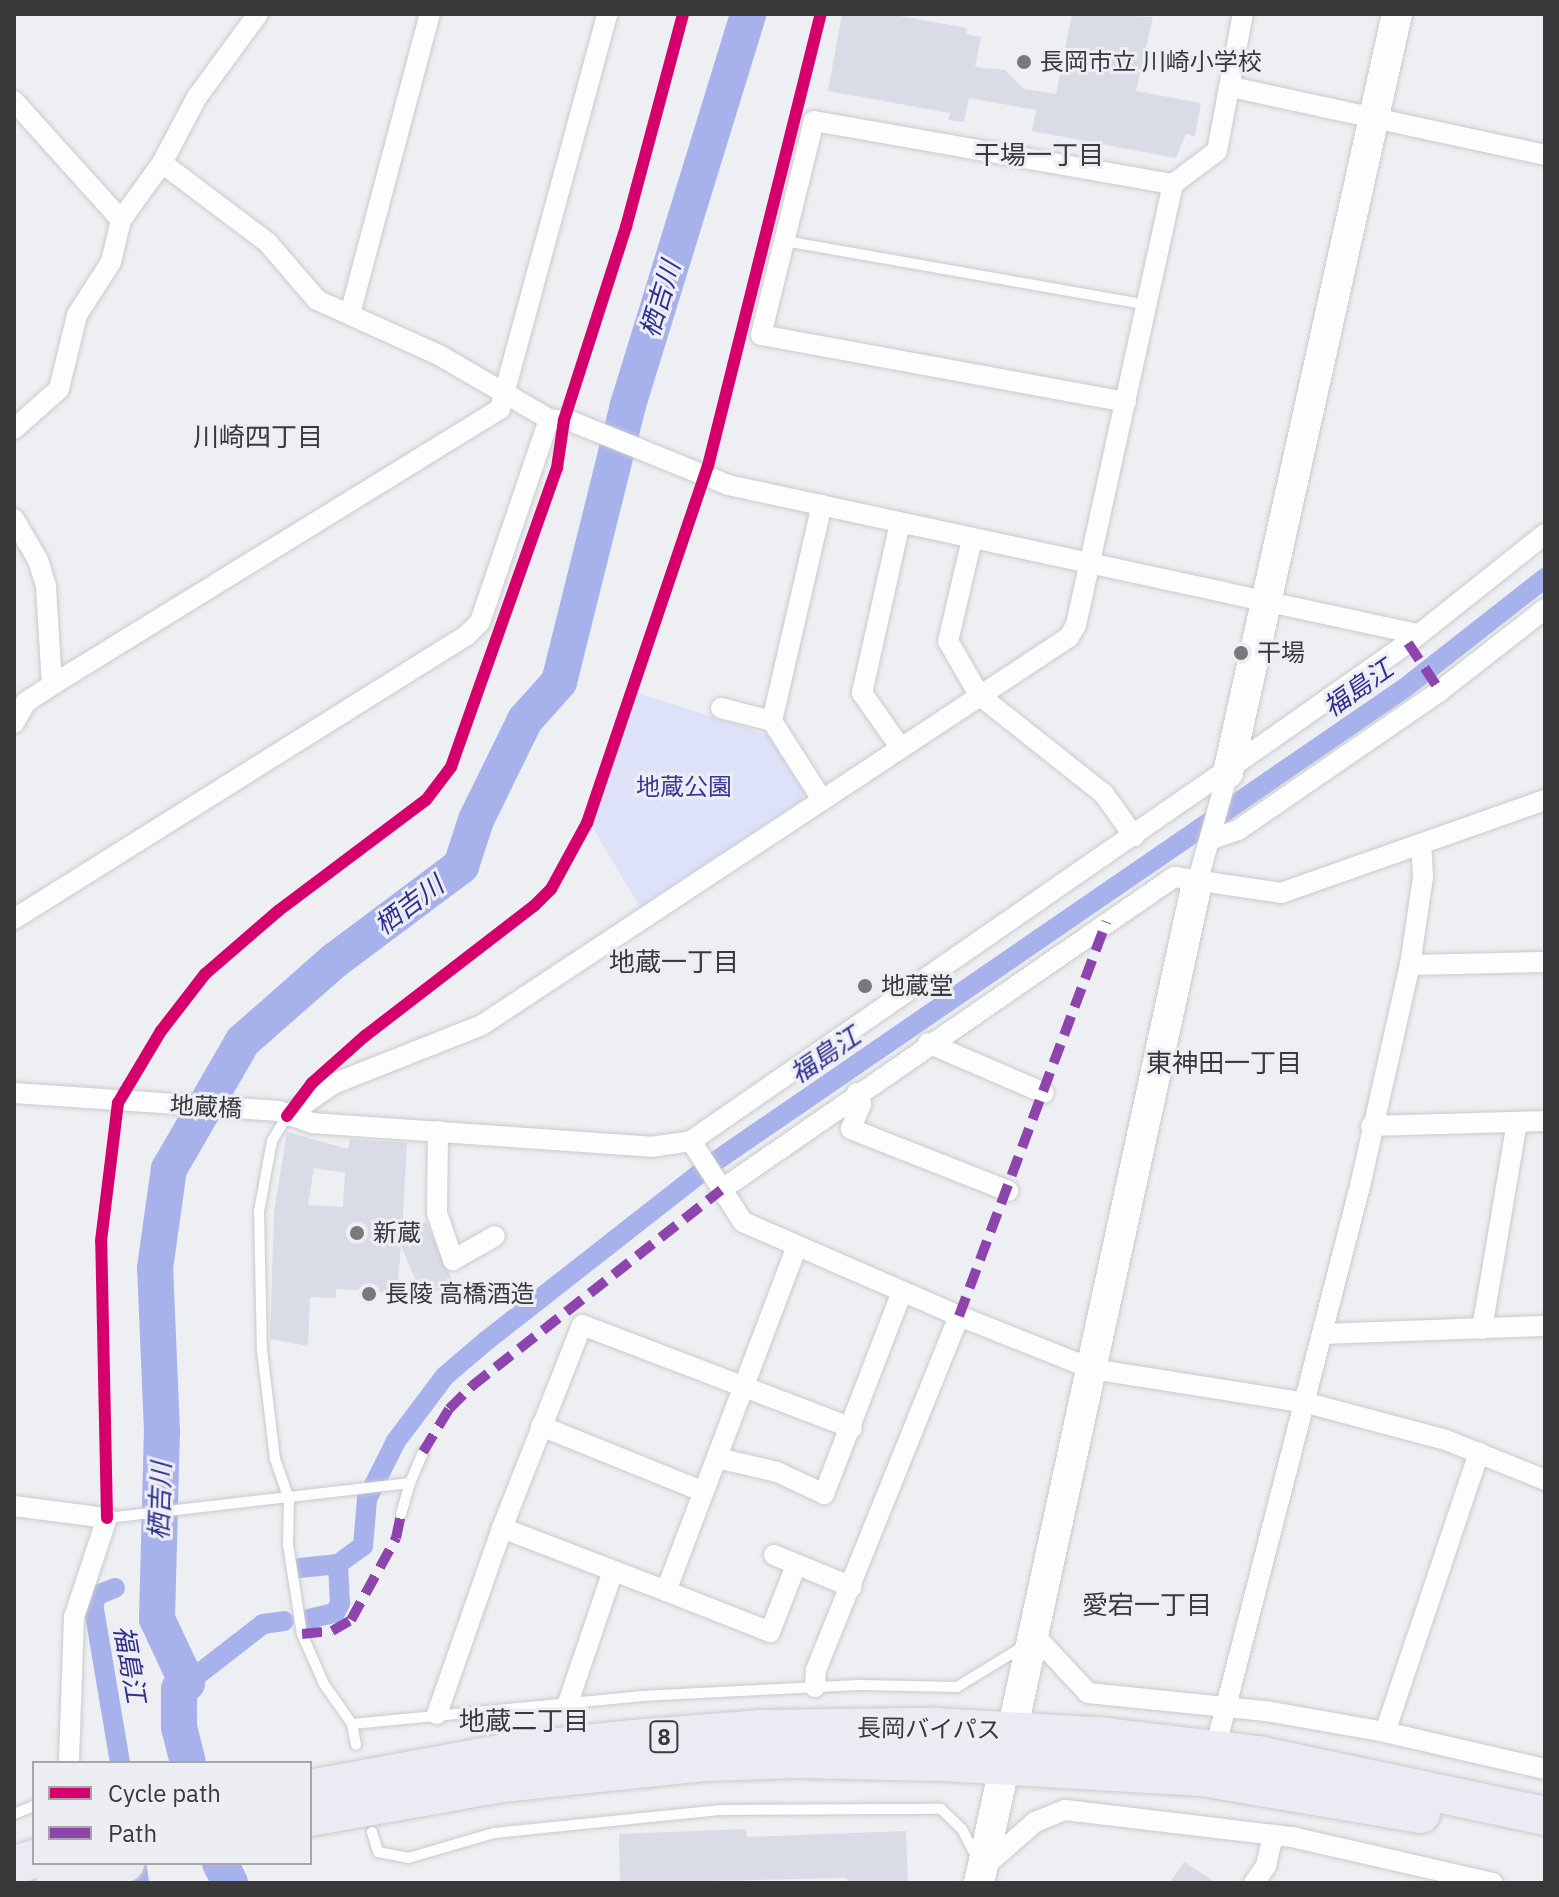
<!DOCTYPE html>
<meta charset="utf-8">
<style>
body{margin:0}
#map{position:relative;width:1559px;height:1897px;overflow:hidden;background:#eeeff2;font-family:"IBM Plex Sans","Noto Sans JP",sans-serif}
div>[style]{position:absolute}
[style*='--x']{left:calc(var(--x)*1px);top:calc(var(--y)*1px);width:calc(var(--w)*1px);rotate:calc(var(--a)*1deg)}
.green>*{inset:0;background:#dee2f9}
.canal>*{height:20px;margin:-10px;padding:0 10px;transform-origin:10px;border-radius:10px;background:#a7b1eb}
.river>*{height:36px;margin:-18px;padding:0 18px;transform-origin:18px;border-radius:18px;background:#a7b1eb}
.building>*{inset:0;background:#d9dbe6;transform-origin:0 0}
.roads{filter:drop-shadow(0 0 2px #c9cacc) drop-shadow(0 0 2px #c9cacc)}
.lane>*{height:10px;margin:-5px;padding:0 5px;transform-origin:5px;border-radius:5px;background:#fcfdfd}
.street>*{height:20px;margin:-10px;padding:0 10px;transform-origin:10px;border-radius:10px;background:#fcfdfd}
.secondary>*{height:30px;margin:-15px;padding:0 15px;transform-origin:15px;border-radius:15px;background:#fcfdfd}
.highway>*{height:38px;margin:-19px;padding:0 19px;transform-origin:19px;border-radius:19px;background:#ebecf3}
.quiet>*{height:10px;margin-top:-5px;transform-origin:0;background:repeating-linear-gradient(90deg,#8e44ad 0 20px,transparent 0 30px)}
.cycleway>*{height:12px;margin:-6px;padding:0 6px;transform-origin:6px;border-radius:6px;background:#d6006c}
.dots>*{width:22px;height:22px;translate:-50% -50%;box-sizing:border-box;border:4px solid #edeef3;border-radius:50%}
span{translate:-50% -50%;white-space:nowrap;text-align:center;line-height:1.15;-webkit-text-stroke:6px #edeef3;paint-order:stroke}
.shield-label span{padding:2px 6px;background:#edeef3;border:2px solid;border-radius:6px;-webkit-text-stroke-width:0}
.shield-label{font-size:22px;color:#39393b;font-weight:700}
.poi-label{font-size:24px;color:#39393b}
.left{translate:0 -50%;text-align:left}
.park-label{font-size:24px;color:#363997}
.street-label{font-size:24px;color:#39393b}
.neighbourhood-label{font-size:26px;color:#39393b}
.water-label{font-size:26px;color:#2f308e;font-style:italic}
.frame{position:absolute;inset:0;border:16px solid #39393b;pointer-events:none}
.legend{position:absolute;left:32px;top:1761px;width:280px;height:104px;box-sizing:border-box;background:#edeef3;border:2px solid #a5a6a9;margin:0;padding:10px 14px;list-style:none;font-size:24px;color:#39393b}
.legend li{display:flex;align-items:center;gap:16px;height:40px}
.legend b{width:40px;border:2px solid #a5a6a9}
</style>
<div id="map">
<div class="green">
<i style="clip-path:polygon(638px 693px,769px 735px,806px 788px,801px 801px,640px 907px,591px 825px)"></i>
</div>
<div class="canal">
<i style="--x:300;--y:1568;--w:38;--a:-6"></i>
<i style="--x:338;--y:1564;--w:31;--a:-36"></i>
<i style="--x:363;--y:1546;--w:47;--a:-85.1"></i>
<i style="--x:367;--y:1499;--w:65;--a:-63.4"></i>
<i style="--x:396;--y:1441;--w:81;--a:-53"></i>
<i style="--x:445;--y:1376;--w:54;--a:-40.5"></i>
<i style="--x:486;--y:1341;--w:288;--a:-38.1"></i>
<i style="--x:713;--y:1163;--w:841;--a:-34.48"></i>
<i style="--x:1406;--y:687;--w:177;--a:-38.1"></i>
<i style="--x:115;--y:1588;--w:17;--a:159"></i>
<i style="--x:99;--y:1594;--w:11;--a:124"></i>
<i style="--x:93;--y:1603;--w:162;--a:80.4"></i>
<i style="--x:308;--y:1619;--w:28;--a:-13"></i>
<i style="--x:335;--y:1613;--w:11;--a:-63"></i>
<i style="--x:340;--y:1603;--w:39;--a:-93"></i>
<i style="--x:187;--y:1683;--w:96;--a:-37.8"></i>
<i style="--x:263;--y:1624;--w:21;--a:-8"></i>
<i style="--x:136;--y:1863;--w:20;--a:81"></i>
</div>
<div class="river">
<i style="--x:188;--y:1763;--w:37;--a:-104"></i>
<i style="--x:179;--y:1727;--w:38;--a:-90"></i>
<i style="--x:179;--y:1689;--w:10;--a:-37"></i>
<i style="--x:187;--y:1683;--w:71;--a:-115.1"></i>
<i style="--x:157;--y:1619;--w:187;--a:-88.5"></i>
<i style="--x:162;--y:1432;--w:164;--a:-92.4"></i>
<i style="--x:155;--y:1268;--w:100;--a:-82"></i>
<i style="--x:169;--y:1169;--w:148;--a:-60"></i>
<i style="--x:243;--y:1041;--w:121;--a:-41.3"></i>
<i style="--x:334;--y:961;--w:159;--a:-36.8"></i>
<i style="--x:461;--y:866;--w:48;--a:-71.9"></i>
<i style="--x:476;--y:820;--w:111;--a:-63.9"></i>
<i style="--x:525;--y:720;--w:51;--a:-48.2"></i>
<i style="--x:559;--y:682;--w:285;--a:-76"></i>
<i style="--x:628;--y:405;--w:409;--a:-72.9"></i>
<i style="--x:220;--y:1863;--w:22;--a:63"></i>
</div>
<div class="building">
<i style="clip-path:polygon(842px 14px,888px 14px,967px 28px,966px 34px,981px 37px,975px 67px,1005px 70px,1024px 89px,1056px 94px,1072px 14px,1153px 17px,1136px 91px,1201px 103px,1195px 136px,1186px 134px,1176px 158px,1032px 131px,1036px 110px,969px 98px,964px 122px,948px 120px,950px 113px,828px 91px)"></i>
<i style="left:867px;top:975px;width:16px;height:16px;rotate:55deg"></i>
<i style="clip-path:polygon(evenodd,287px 1132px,348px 1149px,350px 1139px,407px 1143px,402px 1231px,426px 1222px,454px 1284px,423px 1297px,401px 1246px,397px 1293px,336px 1289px,336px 1298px,310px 1297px,308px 1346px,270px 1339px,274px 1212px,287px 1132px,314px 1168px,345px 1173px,343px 1207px,308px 1205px,314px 1168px)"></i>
<i style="clip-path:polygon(746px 1829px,747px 1837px,906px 1831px,908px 1883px,847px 1883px,847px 1878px,620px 1883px,619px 1834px)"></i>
<i style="clip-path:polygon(1184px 1862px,1217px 1883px,1170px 1883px)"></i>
</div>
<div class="roads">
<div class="lane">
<i style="--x:785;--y:241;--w:368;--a:10"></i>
<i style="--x:287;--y:1116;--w:29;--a:121"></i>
<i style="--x:272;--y:1141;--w:71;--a:100.5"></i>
<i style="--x:259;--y:1211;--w:139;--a:88.8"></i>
<i style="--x:262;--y:1350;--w:110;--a:83.2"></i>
<i style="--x:275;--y:1459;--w:42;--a:70.7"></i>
<i style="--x:289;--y:1499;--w:45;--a:91.3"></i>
<i style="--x:288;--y:1544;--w:91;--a:81.2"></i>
<i style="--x:302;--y:1634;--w:55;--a:66.3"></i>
<i style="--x:324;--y:1684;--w:49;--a:55"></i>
<i style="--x:352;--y:1724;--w:21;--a:79"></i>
<i style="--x:401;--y:1514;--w:32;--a:-74"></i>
<i style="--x:107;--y:1518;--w:305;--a:-6.6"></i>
<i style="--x:410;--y:1483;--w:34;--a:-67"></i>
<i style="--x:352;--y:1724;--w:290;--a:-5.5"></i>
<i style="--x:641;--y:1696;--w:220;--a:-2.9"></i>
<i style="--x:861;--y:1685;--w:96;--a:1.2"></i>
<i style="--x:957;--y:1687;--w:79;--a:-31.5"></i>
<i style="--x:14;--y:1814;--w:22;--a:-22"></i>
<i style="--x:372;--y:1832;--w:21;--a:73"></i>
<i style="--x:378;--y:1852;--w:31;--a:11"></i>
<i style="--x:408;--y:1858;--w:90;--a:-16.2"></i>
<i style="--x:494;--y:1833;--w:229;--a:-5.8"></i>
<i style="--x:722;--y:1810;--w:219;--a:-0.3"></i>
<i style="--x:941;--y:1809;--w:29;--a:44"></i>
<i style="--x:962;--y:1829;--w:30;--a:63"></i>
</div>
<div class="street">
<i style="--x:1231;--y:87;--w:321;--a:12.2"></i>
<i style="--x:14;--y:101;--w:160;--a:48"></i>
<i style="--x:162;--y:163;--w:133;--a:37"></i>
<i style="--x:268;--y:243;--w:75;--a:49.3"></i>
<i style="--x:317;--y:300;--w:134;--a:24.3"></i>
<i style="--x:439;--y:355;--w:127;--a:30.2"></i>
<i style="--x:549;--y:419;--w:24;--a:7"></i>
<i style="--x:573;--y:422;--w:167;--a:22.1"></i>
<i style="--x:728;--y:485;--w:705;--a:12.2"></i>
<i style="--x:350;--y:314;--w:310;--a:-75.1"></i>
<i style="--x:1126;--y:402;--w:371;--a:-169.6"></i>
<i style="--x:761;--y:335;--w:220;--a:-76.1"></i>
<i style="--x:814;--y:121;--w:364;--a:10"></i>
<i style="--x:14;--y:429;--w:60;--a:-41.6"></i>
<i style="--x:59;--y:389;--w:76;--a:-76.3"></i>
<i style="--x:77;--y:315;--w:63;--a:-57.3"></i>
<i style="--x:111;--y:262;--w:43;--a:-76.6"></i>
<i style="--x:121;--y:220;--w:70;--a:-54.3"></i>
<i style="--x:162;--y:163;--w:75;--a:-62.1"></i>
<i style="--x:197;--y:97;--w:103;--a:-53.7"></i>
<i style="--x:14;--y:519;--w:48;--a:59.7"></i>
<i style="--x:38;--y:560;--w:28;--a:73"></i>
<i style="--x:46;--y:587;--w:98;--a:86.5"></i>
<i style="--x:972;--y:539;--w:105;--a:103.2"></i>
<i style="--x:948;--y:641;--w:62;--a:60.1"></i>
<i style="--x:979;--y:695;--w:159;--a:38.4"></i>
<i style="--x:1104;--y:794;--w:52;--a:54.5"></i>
<i style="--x:721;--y:708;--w:53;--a:14.3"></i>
<i style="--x:14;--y:723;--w:24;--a:-60"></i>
<i style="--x:26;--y:702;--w:31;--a:-33"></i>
<i style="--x:52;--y:685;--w:526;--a:-31.64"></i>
<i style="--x:500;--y:409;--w:409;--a:-74.8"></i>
<i style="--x:900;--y:747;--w:66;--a:-125.1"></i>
<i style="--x:862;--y:693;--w:174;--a:-77.4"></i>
<i style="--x:821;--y:798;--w:91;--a:-122.5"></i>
<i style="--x:772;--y:721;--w:222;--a:-77"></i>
<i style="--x:1212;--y:839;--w:28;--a:-19"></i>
<i style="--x:1238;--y:830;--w:245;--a:-34.5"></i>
<i style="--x:1440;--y:691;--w:133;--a:-38"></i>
<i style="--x:1197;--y:883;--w:114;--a:-74.3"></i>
<i style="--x:14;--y:919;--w:535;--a:-32.08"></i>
<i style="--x:467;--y:635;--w:18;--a:-45"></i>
<i style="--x:480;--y:622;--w:214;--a:-71.2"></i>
<i style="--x:1410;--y:965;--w:135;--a:-1.3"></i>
<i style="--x:928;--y:1043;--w:126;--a:23.3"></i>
<i style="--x:14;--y:1093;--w:266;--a:3.9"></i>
<i style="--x:279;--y:1111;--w:35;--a:20"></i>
<i style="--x:312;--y:1123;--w:340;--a:4"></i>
<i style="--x:651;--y:1147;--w:40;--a:-8.5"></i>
<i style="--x:691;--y:1141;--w:688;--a:-34.71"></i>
<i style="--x:1257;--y:749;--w:184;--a:-35.1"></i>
<i style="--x:1408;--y:643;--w:175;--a:-38.5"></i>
<i style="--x:857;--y:1093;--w:12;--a:70"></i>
<i style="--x:861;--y:1104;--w:27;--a:112"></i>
<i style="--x:851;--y:1129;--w:169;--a:21.5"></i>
<i style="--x:287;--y:1116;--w:56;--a:-34.8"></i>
<i style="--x:333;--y:1084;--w:160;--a:-21.6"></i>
<i style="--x:482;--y:1025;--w:704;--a:-33.46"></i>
<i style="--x:1069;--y:637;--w:14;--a:-60"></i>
<i style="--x:1076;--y:625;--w:452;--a:-77.6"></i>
<i style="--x:1173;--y:184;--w:55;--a:-36.9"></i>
<i style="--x:1217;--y:151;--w:139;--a:-79.3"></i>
<i style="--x:1371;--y:1126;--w:174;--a:-1.6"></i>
<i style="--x:438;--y:1131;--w:82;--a:90.7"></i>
<i style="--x:437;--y:1213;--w:50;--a:71.2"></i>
<i style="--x:453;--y:1260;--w:48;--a:-29.7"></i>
<i style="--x:691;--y:1141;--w:96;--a:57.3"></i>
<i style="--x:743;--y:1222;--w:236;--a:23.5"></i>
<i style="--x:959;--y:1316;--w:143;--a:21.7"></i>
<i style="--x:1092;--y:1369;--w:218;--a:9"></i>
<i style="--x:1307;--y:1403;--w:144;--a:14.9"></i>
<i style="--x:1446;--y:1440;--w:107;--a:22"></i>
<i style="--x:721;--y:1190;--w:551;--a:-34.64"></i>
<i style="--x:1174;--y:877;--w:108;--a:8.5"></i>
<i style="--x:1281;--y:893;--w:280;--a:-19.4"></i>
<i style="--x:1482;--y:1329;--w:210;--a:-80.4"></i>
<i style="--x:1325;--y:1334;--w:220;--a:-2.1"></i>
<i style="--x:541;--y:1426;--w:174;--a:22"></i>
<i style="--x:717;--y:1458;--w:62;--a:13.1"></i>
<i style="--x:777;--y:1472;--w:52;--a:25.1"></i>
<i style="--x:824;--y:1494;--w:217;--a:-68.9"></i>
<i style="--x:14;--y:1506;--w:94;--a:7.4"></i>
<i style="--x:107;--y:1518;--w:104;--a:108.4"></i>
<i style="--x:74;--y:1617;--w:146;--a:92"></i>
<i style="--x:502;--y:1528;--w:176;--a:21"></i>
<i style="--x:666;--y:1591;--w:367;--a:-69.2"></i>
<i style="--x:774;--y:1555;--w:84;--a:22.3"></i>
<i style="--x:666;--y:1591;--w:112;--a:21.5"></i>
<i style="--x:770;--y:1632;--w:72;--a:-68.8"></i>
<i style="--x:1036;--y:1637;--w:76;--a:47.1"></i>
<i style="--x:1088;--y:1693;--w:179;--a:5.8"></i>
<i style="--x:1266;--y:1711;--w:121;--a:10"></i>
<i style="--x:1385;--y:1732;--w:164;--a:13"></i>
<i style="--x:815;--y:1687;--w:17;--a:-87"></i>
<i style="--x:816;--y:1670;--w:382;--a:-68"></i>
<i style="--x:568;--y:1703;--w:139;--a:-71.2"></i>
<i style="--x:437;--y:1714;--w:197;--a:-70.7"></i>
<i style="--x:502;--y:1528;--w:218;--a:-68.5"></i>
<i style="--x:582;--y:1325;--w:289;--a:20.9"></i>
<i style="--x:1385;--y:1732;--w:295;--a:-71.4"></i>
<i style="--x:1215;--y:1749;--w:581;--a:-75.56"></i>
<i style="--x:1360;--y:1186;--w:227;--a:-77.3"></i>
<i style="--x:1410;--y:965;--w:89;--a:-81.6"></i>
<i style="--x:1423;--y:877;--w:33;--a:-93"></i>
<i style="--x:985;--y:1866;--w:67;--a:-41.3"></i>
<i style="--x:1035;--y:1822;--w:32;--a:-22"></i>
<i style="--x:1065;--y:1810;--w:229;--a:6.8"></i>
<i style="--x:1292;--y:1837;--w:206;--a:12.9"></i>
<i style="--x:1254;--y:1883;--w:21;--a:-55"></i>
<i style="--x:1266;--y:1866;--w:32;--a:-77"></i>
</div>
<div class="secondary">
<i style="--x:1228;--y:773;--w:778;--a:-77.45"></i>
<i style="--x:979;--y:1883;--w:1023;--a:-77.7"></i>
</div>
<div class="highway">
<i style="--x:310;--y:1789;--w:197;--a:-10.5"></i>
<i style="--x:504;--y:1753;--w:130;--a:-6.2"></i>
<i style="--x:633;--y:1739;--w:126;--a:-4.5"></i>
<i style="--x:759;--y:1729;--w:176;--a:-0.7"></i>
<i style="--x:935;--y:1727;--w:171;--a:3.3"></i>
<i style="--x:1106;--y:1737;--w:153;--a:6.8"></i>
<i style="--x:1258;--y:1755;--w:293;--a:12"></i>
<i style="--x:310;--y:1817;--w:195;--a:-10"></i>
<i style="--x:502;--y:1783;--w:205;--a:-5.9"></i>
<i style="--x:706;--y:1762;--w:92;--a:-1.9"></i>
<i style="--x:798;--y:1759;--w:144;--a:1.2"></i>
<i style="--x:942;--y:1762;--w:260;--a:3.3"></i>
<i style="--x:1202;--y:1777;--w:222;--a:9.6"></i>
<i style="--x:14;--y:1865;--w:21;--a:-17"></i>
<i style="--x:55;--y:1883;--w:73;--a:-15.9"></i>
</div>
</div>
<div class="quiet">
<i style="--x:1408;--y:643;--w:58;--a:56.3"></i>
<i style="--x:959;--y:1316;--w:421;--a:-69.5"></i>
<i style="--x:423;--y:1452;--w:50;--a:-58.8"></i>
<i style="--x:449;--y:1409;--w:33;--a:-45"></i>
<i style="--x:472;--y:1386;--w:317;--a:-38.2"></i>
<i style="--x:302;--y:1634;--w:30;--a:-6"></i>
<i style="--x:332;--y:1631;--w:22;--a:-30"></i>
<i style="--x:351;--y:1620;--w:94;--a:-61.2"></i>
<i style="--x:396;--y:1538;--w:25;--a:-78"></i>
</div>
<div class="cycleway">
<i style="--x:287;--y:1116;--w:41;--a:-52.9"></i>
<i style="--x:312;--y:1083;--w:71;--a:-41.6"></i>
<i style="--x:365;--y:1036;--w:213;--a:-37.6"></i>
<i style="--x:534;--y:906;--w:24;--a:-45"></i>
<i style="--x:551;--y:889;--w:75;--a:-61.4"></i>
<i style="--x:587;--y:823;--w:377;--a:-71.3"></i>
<i style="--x:708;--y:466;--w:466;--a:-76"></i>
<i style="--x:107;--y:1518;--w:277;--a:-91.2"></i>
<i style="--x:101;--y:1241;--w:139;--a:-83"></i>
<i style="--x:118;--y:1103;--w:84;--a:-59.2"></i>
<i style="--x:161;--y:1031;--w:72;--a:-52.3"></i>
<i style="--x:205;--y:974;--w:96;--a:-40.8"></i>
<i style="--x:278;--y:911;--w:185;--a:-36.9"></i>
<i style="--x:426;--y:800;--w:41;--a:-52.9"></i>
<i style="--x:451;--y:767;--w:317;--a:-70.5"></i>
<i style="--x:557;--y:468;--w:49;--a:-81.7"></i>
<i style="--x:564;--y:420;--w:203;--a:-72.2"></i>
<i style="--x:626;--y:227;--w:220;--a:-75"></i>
</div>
<div class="dots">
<i style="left:1024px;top:62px;background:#78797b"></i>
<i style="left:1241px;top:653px;background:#78797b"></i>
<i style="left:865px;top:986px;background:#78797b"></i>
<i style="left:357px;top:1233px;background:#78797b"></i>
<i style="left:369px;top:1294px;background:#78797b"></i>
</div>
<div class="shield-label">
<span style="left:664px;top:1737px">8</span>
</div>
<div class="poi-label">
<span class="left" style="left:1040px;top:62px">長岡市立 川崎小学校</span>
<span class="left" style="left:1257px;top:653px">干場</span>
<span class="left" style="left:881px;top:986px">地蔵堂</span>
<span class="left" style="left:373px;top:1233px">新蔵</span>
<span class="left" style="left:385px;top:1294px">長陵 高橋酒造</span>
</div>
<div class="park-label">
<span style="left:684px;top:787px">地蔵公園</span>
</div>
<div class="street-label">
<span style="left:206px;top:1107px;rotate:3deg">地蔵橋</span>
<span style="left:929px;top:1729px;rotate:1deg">長岡バイパス</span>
</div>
<div class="neighbourhood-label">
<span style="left:1039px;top:155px">干場一丁目</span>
<span style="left:258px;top:437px">川崎四丁目</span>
<span style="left:674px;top:962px">地蔵一丁目</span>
<span style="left:1224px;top:1063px">東神田一丁目</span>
<span style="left:1147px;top:1605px">愛宕一丁目</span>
<span style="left:524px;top:1721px">地蔵二丁目</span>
</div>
<div class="water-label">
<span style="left:660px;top:299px;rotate:-73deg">栖吉川</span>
<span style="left:1358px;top:688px;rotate:-35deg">福島江</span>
<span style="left:409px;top:905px;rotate:-37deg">栖吉川</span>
<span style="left:825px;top:1055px;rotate:-34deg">福島江</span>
<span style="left:160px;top:1501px;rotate:-88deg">栖吉川</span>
<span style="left:130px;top:1664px;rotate:80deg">福島江</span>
</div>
<div class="frame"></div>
<ul class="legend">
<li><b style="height:10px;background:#d6006c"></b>Cycle path</li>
<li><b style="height:10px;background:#8e44ad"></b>Path</li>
</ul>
</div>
